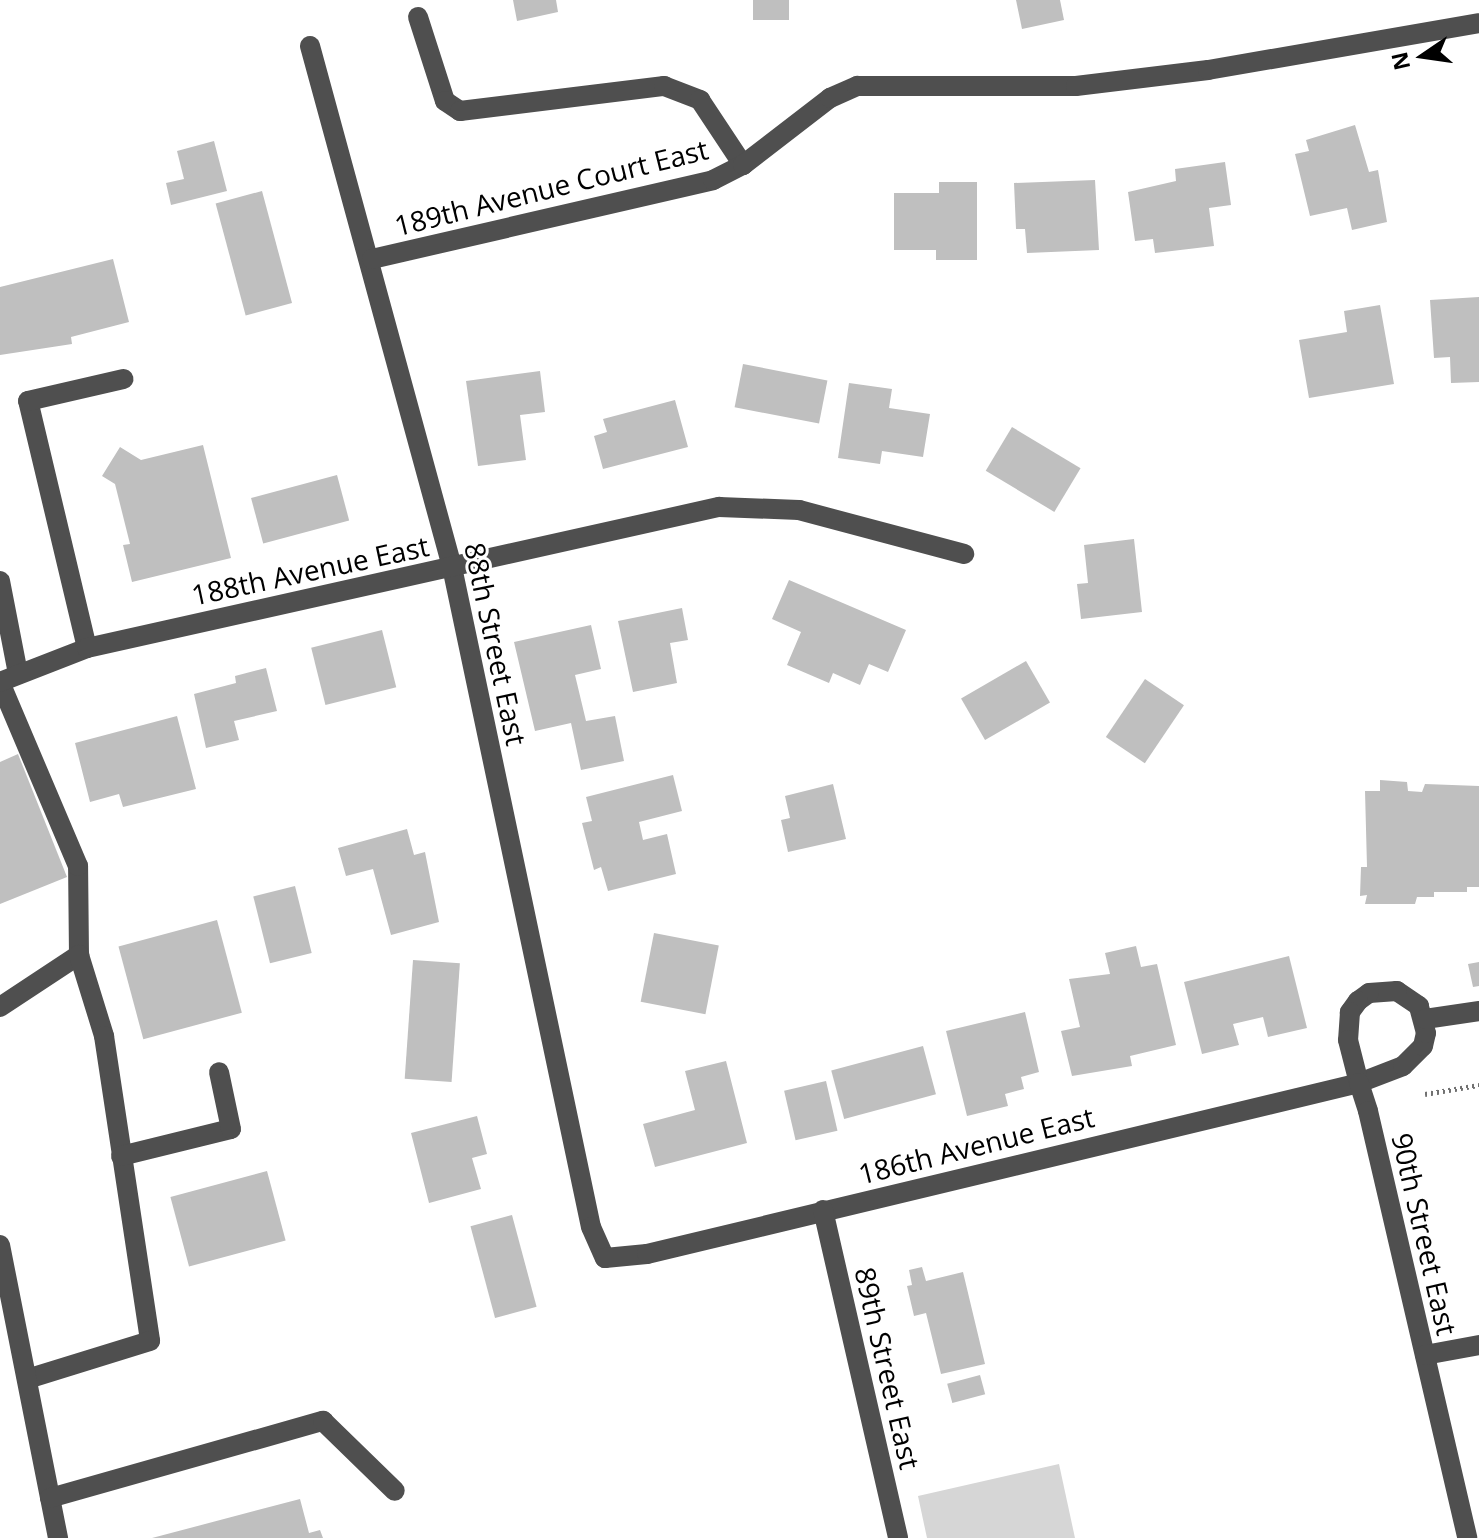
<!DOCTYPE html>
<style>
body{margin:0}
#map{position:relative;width:1479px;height:1538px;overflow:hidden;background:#fff;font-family:"Open Sans",sans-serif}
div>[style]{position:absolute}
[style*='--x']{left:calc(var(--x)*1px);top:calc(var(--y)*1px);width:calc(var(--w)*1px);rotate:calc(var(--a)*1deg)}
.green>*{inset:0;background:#d6d6d6}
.building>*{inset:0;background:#bfbfbf;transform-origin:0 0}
.path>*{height:5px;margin-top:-2.5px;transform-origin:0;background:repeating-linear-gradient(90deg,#717171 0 2px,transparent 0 6px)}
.minor>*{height:20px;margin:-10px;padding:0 10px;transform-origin:10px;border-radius:10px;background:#4f4f4f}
span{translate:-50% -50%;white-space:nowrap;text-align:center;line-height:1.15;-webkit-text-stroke:6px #fff;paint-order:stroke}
.street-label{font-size:28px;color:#000}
.north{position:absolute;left:1383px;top:16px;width:80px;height:80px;-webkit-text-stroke:6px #fff;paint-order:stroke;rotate:257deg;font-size:22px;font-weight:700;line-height:32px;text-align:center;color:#000}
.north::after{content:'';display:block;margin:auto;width:28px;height:36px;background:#000;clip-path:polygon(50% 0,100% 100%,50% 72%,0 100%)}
</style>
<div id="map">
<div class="green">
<i style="clip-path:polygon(1059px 1464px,1075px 1538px,927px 1538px,918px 1496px)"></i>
</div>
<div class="building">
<i style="clip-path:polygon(513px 0,556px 0,558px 12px,517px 21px)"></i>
<i style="left:753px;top:0;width:36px;height:20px"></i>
<i style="clip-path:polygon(1016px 0,1060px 0,1064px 20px,1022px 29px)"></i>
<i style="clip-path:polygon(1355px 125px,1369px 172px,1378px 170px,1387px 222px,1352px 230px,1347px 208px,1310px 216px,1295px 154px,1309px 151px,1306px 140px)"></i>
<i style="clip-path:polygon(214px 141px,227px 191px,171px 205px,166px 183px,184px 179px,177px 151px)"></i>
<i style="clip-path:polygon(1225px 162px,1231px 205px,1209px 208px,1214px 246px,1155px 253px,1153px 239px,1135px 241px,1128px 192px,1176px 181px,1175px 169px)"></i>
<i style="clip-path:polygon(1095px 180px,1099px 250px,1027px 253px,1025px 229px,1016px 229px,1014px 183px)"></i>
<i style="clip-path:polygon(939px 182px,977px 182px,977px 260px,936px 260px,936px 250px,894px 250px,894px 193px,939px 193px)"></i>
<i style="left:262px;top:191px;width:116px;height:48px;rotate:75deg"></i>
<i style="clip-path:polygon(113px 259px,129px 322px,71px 337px,72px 344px,0 355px,0 287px)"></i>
<i style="clip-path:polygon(1479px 297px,1479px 382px,1451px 383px,1450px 357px,1434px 358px,1430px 300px)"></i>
<i style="clip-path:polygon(1380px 305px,1394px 384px,1309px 398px,1299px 340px,1347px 332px,1344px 311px)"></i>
<i style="left:743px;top:364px;width:86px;height:44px;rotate:11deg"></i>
<i style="clip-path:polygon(540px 371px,545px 412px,520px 415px,526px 460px,478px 466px,466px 381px)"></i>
<i style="clip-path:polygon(849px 383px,892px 389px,889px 408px,930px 414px,923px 457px,882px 451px,880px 464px,838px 458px)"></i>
<i style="clip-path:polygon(675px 400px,688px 447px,603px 469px,594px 436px,607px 432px,603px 419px)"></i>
<i style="left:1012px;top:427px;width:80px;height:51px;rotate:31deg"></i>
<i style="clip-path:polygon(203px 445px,231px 558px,132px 582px,123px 545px,130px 544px,115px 484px,102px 476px,120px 447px,141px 460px)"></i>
<i style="left:337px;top:475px;width:47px;height:89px;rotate:75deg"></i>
<i style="clip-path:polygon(1134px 539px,1142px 612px,1081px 619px,1077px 584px,1088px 583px,1084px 545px)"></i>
<i style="clip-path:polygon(789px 580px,906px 630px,888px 672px,869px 664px,860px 685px,833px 673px,829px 683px,787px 665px,801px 632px,772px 619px)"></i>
<i style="clip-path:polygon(682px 608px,688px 640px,670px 643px,677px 683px,633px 692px,618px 621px)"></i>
<i style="clip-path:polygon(591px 625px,601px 669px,575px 675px,586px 721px,615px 716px,624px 761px,581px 770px,571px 723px,535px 731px,514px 642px)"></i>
<i style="left:382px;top:630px;width:59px;height:73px;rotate:76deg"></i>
<i style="left:1026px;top:661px;width:48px;height:75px;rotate:60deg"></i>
<i style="clip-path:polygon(266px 668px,277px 711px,234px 721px,239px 740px,206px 748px,194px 694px,236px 683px,235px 676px)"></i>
<i style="left:1145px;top:679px;width:47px;height:70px;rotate:34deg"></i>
<i style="clip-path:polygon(177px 716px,196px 789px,123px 807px,119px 794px,90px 802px,75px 743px)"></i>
<i style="clip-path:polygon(18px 754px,67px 877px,0 904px,0 762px)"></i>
<i style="clip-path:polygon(673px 775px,682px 811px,639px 822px,643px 840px,667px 834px,676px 874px,608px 891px,601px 867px,594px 870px,582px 823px,592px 821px,586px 797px)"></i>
<i style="clip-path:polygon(1380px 780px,1407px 782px,1408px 791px,1422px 792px,1425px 784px,1479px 786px,1479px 887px,1467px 887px,1467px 892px,1434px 892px,1434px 897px,1417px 897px,1415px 904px,1365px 904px,1367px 895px,1360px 896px,1361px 867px,1367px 867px,1365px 791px,1380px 791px)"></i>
<i style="clip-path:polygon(833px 784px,846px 839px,788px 852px,781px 820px,790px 818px,785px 796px)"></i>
<i style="clip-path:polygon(407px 829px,414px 855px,425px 852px,439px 922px,391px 935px,373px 869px,346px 876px,338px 848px)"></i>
<i style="left:295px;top:886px;width:69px;height:43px;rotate:76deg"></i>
<i style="left:217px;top:920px;width:96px;height:102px;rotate:75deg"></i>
<i style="left:654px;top:933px;width:66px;height:70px;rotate:11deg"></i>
<i style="clip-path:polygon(1136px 946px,1141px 967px,1157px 964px,1176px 1045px,1130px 1056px,1132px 1066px,1072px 1076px,1061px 1031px,1080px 1027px,1069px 979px,1110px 974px,1105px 953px)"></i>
<i style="clip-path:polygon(1289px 956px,1307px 1028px,1268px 1037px,1263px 1017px,1233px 1024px,1239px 1045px,1202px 1054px,1184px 982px)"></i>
<i style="left:413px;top:960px;width:47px;height:119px;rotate:4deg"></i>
<i style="clip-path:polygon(1479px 962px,1479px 986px,1473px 987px,1468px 964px)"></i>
<i style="clip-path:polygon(1025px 1012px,1039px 1072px,1021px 1077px,1024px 1089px,1005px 1094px,1008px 1106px,967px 1116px,946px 1031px)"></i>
<i style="left:923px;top:1046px;width:50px;height:95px;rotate:75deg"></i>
<i style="clip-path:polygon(726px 1061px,747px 1143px,655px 1167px,643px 1124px,695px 1110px,685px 1071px)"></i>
<i style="left:826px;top:1081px;width:51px;height:43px;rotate:77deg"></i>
<i style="clip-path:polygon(477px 1116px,487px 1154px,472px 1158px,481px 1189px,429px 1203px,411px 1133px)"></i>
<i style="left:267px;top:1171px;width:72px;height:100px;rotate:75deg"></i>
<i style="left:512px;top:1215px;width:95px;height:43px;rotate:75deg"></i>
<i style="clip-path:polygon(922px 1267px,926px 1281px,963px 1272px,985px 1364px,941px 1374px,926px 1313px,914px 1316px,907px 1286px,912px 1285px,909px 1270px)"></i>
<i style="left:980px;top:1375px;width:20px;height:34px;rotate:75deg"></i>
<i style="clip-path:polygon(300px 1499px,309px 1533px,320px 1530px,323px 1538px,152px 1538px)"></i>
</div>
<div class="path">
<i style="--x:1425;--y:1094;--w:55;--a:-9.5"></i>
</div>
<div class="minor">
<i style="--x:418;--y:17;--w:88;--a:72.2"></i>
<i style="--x:445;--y:101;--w:18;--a:34"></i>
<i style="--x:460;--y:111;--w:206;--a:-7"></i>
<i style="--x:664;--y:86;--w:39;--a:21"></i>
<i style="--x:700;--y:100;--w:78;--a:56.5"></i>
<i style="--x:310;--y:46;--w:540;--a:74.75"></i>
<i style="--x:452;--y:567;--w:674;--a:78.11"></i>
<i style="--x:591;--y:1227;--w:34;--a:66"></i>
<i style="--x:605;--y:1258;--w:42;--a:-5.4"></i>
<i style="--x:647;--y:1254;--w:732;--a:-13.5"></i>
<i style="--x:1359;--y:1083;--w:47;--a:-21.1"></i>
<i style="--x:1403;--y:1066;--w:28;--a:-45"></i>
<i style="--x:1423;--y:1046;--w:13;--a:-77"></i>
<i style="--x:1426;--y:1033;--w:28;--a:-105"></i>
<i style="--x:1419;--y:1006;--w:27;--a:-146"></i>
<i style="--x:1397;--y:991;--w:28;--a:176"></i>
<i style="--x:1369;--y:993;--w:14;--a:144"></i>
<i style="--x:1358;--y:1001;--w:14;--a:126"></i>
<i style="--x:1350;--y:1012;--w:28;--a:94"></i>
<i style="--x:1348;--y:1040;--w:44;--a:75.7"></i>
<i style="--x:1359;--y:1083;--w:29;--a:72"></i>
<i style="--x:1368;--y:1111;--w:438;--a:76.9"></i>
<i style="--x:372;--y:259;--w:350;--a:-13"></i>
<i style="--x:713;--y:180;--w:34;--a:-27"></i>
<i style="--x:743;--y:165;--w:110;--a:-37.6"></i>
<i style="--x:830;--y:98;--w:30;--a:-24"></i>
<i style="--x:857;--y:86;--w:219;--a:0"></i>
<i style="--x:1076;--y:86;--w:133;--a:-6.9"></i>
<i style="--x:1208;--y:70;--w:275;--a:-9.8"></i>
<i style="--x:0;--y:581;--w:95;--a:79"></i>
<i style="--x:87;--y:648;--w:254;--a:-103.4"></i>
<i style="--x:28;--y:401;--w:98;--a:-13"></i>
<i style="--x:79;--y:955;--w:89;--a:-90.6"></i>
<i style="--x:78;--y:866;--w:200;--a:-113"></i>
<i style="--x:0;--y:682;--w:93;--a:-21.3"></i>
<i style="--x:87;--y:648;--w:648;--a:-12.58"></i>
<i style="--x:719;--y:507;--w:80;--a:2.1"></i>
<i style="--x:799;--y:510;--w:171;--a:14.9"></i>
<i style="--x:0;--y:1007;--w:95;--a:-33.4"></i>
<i style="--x:79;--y:955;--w:85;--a:72.8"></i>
<i style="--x:104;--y:1036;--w:308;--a:81.4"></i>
<i style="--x:150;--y:1341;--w:129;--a:162.8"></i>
<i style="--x:1425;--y:1019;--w:55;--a:-8.4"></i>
<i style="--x:121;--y:1156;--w:113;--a:-13.8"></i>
<i style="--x:231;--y:1129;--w:58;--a:-101.9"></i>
<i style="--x:823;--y:1210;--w:336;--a:77.1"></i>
<i style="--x:0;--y:1245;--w:299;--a:78.8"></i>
<i style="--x:1425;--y:1355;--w:55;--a:-10.5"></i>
<i style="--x:50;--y:1498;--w:284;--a:-15.8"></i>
<i style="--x:323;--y:1421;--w:100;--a:44.2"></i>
</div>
<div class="street-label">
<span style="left:551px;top:187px;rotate:-14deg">189th Avenue Court East</span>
<span style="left:310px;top:570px;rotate:-12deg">188th Avenue East</span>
<span style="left:496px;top:644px;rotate:78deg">88th Street East</span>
<span style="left:976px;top:1145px;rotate:-14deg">186th Avenue East</span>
<span style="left:1425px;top:1234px;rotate:77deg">90th Street East</span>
<span style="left:888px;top:1368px;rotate:77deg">89th Street East</span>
</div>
<div class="north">N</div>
</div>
